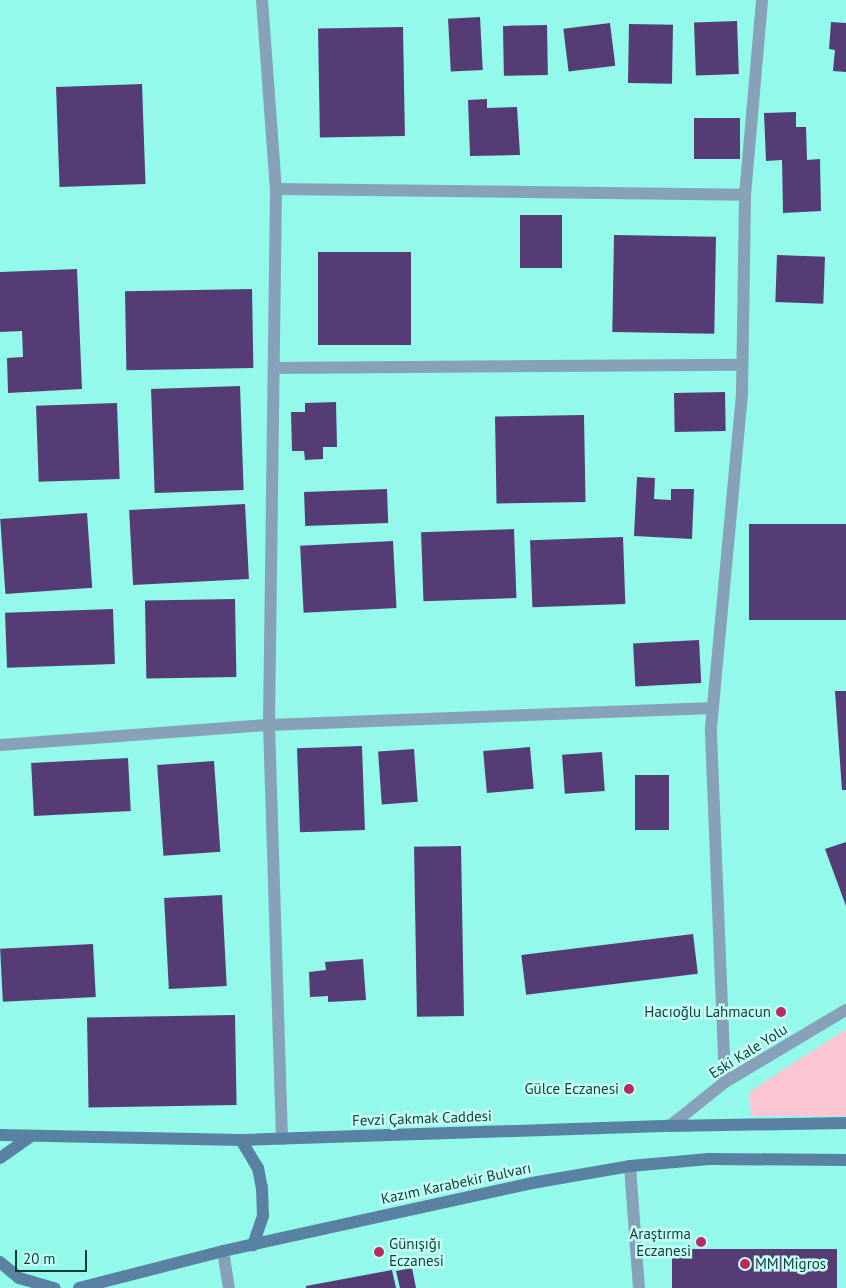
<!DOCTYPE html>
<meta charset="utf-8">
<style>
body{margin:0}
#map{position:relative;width:846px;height:1288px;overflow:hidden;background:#93f9ea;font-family:"PT Sans",sans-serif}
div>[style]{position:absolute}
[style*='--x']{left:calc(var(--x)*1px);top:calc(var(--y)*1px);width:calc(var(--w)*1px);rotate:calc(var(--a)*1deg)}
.green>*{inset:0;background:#fbc5d1}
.building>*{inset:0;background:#563c75;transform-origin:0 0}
.minor>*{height:12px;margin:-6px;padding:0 6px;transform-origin:6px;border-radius:6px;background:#87a2b8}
.tertiary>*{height:12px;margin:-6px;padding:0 6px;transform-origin:6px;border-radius:6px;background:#87a2b8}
.secondary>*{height:12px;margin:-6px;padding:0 6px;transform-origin:6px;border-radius:6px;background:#5981a2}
.dots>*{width:14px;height:14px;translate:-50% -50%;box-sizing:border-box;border:2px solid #c5fef4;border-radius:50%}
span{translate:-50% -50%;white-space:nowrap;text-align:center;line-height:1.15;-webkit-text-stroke:5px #c5fef4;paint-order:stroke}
.poi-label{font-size:15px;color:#0f3c36}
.right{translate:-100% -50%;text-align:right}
.left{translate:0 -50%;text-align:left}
.street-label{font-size:15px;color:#0f3c36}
.scale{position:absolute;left:15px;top:1250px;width:72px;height:22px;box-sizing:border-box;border:2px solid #0f3c36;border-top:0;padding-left:6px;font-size:15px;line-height:18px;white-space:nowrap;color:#0f3c36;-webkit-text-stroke:4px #c5fef4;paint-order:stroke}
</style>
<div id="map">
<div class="green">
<i style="clip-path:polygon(846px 1029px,846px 1116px,751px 1116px,749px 1092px)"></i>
</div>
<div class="building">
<i style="left:480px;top:17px;width:53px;height:32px;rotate:87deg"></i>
<i style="left:737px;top:21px;width:53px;height:43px;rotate:88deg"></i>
<i style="clip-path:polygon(831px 22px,846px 23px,846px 72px,833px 71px,835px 50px,829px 49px)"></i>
<i style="left:610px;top:23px;width:43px;height:47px;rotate:83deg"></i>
<i style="left:629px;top:24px;width:44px;height:59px;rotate:1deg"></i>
<i style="left:547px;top:25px;width:50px;height:44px;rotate:89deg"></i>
<i style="left:403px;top:27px;width:109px;height:85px;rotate:89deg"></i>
<i style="left:142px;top:84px;width:100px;height:86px;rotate:88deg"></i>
<i style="clip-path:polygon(487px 99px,487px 108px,517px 107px,520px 155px,470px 156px,468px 100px)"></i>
<i style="clip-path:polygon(796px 112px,796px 127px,806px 127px,807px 160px,820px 159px,821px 211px,783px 213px,782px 160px,766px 161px,764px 113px)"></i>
<i style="left:740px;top:118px;width:41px;height:46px;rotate:90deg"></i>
<i style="left:562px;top:215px;width:53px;height:42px;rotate:90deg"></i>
<i style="left:614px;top:235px;width:102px;height:97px;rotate:1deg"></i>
<i style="left:318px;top:252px;width:93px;height:93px"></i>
<i style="left:777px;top:255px;width:48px;height:47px;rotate:2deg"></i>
<i style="clip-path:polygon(77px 269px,82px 389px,8px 393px,7px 358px,23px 357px,22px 331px,0 332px,0 272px)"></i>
<i style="left:252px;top:289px;width:79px;height:127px;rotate:89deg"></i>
<i style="left:240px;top:386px;width:104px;height:89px;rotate:88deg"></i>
<i style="left:725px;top:392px;width:39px;height:51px;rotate:89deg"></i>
<i style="clip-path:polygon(336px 402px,337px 447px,323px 447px,323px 459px,305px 460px,304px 451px,292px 451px,291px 412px,305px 412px,305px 403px)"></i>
<i style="left:117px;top:403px;width:76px;height:81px;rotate:88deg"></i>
<i style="left:584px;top:415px;width:87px;height:89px;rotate:89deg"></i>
<i style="clip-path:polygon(637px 477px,655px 478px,654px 499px,671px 500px,671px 489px,694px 489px,692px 539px,634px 536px)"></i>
<i style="left:387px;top:489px;width:34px;height:83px;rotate:88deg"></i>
<i style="left:245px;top:504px;width:75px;height:116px;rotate:87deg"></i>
<i style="left:87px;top:513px;width:75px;height:87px;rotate:86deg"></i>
<i style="left:846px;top:524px;width:96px;height:97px;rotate:90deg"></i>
<i style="left:514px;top:529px;width:69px;height:93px;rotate:88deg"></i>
<i style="left:623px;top:537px;width:67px;height:93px;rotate:88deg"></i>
<i style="left:393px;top:541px;width:67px;height:93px;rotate:87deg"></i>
<i style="left:235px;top:599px;width:78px;height:90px;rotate:89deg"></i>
<i style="left:113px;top:609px;width:55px;height:108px;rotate:88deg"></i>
<i style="left:699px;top:640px;width:43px;height:66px;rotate:87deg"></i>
<i style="clip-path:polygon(835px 691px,846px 691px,846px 790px,842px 790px)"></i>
<i style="left:362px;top:746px;width:84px;height:65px;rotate:88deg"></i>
<i style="left:530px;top:747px;width:42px;height:47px;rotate:85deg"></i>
<i style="left:414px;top:749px;width:53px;height:36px;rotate:86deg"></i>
<i style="left:602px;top:752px;width:39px;height:40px;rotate:86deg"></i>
<i style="left:128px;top:758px;width:53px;height:97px;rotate:87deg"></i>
<i style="left:214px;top:761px;width:91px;height:57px;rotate:86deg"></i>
<i style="left:669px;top:775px;width:55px;height:34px;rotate:90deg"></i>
<i style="clip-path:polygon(846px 842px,846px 906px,825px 849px)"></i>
<i style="left:461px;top:846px;width:170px;height:47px;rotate:89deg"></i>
<i style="left:222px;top:895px;width:91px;height:58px;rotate:87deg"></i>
<i style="left:693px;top:934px;width:40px;height:173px;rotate:83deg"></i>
<i style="left:93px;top:944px;width:53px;height:93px;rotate:87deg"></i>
<i style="clip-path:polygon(363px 959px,366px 1000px,328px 1002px,328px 996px,310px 997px,309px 972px,326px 970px,325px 962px)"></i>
<i style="left:235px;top:1015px;width:90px;height:148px;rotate:89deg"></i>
<i style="left:837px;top:1249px;width:39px;height:165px;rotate:90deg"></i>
<i style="clip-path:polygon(412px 1268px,416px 1288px,400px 1288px,396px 1271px)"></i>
<i style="clip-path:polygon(392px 1270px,396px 1288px,306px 1288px,306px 1286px)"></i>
</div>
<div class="minor">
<i style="--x:262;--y:0;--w:190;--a:85.8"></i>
<i style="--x:276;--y:189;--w:536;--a:90.75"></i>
<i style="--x:269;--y:725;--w:414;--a:88.2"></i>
<i style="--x:276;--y:189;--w:469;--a:0.7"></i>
<i style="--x:275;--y:368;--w:467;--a:-0.4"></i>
<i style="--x:0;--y:745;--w:270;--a:-4.3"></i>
<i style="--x:269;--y:725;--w:444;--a:-2.2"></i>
<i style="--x:725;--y:1082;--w:354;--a:-92.3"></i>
<i style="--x:711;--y:728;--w:338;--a:-84.7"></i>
<i style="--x:742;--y:391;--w:196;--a:-89.1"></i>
<i style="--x:745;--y:195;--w:196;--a:-85"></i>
<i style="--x:630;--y:1166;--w:122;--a:85.8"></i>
<i style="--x:223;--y:1251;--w:37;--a:81"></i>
</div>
<div class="tertiary">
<i style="--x:670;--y:1126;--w:70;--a:-38.7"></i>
<i style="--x:725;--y:1082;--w:141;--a:-30.8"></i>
</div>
<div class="secondary">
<i style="--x:0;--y:1135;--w:241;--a:1.2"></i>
<i style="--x:241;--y:1140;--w:429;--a:-1.9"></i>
<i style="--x:670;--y:1126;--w:176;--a:-1"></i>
<i style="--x:241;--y:1140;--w:33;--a:59"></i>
<i style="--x:258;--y:1168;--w:20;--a:79"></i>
<i style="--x:262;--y:1188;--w:28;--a:88"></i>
<i style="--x:263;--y:1216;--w:31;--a:109"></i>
<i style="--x:0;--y:1158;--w:38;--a:-35"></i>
<i style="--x:0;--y:1262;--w:25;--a:40"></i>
<i style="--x:19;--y:1278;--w:37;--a:16"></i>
<i style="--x:79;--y:1288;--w:149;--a:-14.4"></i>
<i style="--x:223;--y:1251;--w:316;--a:-12.4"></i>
<i style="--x:532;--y:1183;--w:99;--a:-9.8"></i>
<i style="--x:630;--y:1166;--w:79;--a:-5.1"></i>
<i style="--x:709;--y:1159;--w:137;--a:0.4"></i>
</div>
<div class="dots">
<i style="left:781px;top:1012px;background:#b82b60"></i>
<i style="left:629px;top:1089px;background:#b82b60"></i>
<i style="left:701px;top:1242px;background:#b82b60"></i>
<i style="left:379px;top:1252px;background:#b82b60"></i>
<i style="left:745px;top:1264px;background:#b82b60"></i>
</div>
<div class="poi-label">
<span class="right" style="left:771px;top:1012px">Hacıoğlu Lahmacun</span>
<span class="right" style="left:619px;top:1089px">Gülce Eczanesi</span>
<span class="right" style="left:691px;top:1242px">Araştırma<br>Eczanesi</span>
<span class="left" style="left:389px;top:1252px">Günışığı<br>Eczanesi</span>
<span class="left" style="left:755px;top:1264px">MM Migros</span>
</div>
<div class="street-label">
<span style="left:748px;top:1051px;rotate:-32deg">Eski Kale Yolu</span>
<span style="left:422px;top:1118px;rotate:-2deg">Fevzi Çakmak Caddesi</span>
<span style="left:456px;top:1183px;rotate:-12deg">Kazım Karabekir Bulvarı</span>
</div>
<div class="scale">20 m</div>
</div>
